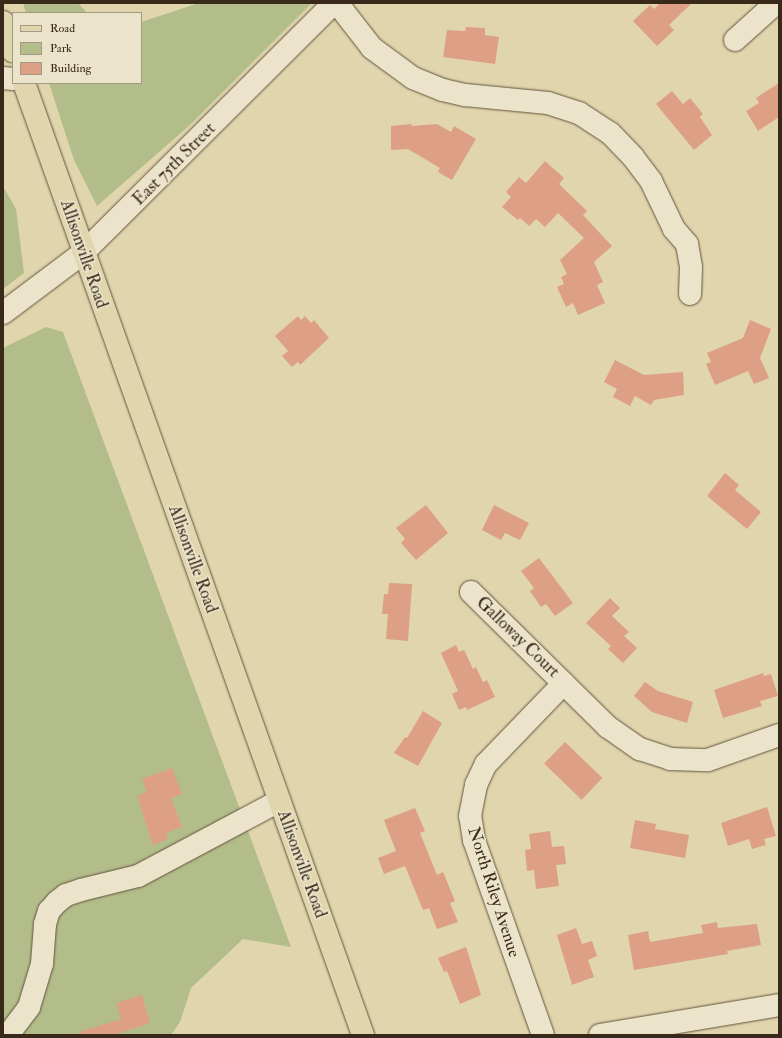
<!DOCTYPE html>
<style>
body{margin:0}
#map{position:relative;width:782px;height:1038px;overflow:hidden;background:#e0d5ad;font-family:"IM FELL Double Pica",serif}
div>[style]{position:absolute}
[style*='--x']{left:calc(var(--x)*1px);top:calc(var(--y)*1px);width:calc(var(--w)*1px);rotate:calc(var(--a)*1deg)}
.green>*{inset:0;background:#b2bd8a}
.building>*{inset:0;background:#dda084;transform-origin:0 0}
.roads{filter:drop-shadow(0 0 1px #63543f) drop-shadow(0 0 1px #63543f)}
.minor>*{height:22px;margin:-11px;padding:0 11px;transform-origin:11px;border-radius:11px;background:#ebe4ca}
.major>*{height:22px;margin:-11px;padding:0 11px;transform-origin:11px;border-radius:11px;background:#e0d5ad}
span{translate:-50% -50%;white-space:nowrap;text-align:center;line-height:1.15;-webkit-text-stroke:3.5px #ebe4ca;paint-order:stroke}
.street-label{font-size:17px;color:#39291a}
.frame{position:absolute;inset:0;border:4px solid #39291a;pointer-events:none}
.legend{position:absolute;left:12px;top:12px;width:130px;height:72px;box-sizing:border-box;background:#ebe4ca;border:1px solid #a49984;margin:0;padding:5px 7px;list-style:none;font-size:12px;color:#39291a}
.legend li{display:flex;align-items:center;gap:8px;height:20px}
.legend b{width:20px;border:1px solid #a49984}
</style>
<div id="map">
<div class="green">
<i style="clip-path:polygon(23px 3px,78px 3px,87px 13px,26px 13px)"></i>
<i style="clip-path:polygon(199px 3px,312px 3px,190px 125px,97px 206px,74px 160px,49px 83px,141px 83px,141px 22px)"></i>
<i style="clip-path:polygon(3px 186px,16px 209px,24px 273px,3px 289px)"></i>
<i style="clip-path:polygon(46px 327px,63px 332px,291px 947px,243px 939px,191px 988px,180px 1022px,171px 1035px,3px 1035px,3px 348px)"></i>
</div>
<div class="building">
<i style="clip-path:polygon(660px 3px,692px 3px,669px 25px,674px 30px,657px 46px,633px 21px,650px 5px,654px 9px)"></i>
<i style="clip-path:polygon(466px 27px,485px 28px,485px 35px,499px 37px,495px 64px,443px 57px,447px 30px,465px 31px)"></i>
<i style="clip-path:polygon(779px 83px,779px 117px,758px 131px,746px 111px,759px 103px,756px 98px)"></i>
<i style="clip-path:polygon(672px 91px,683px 104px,690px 98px,703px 114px,700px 117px,712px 135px,694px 150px,656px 104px)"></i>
<i style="clip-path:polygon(412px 124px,411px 126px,437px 124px,451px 132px,454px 126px,476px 139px,452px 180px,438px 172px,440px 168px,408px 149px,391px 150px,391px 126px)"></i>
<i style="clip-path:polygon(545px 161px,564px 178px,559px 184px,587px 211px,583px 215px,612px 246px,594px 262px,603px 282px,597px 285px,605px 303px,578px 315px,573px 303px,566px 307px,557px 287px,564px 284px,561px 277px,567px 274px,560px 260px,584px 238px,558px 213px,545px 227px,536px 219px,529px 226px,520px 218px,518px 220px,502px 207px,511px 197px,506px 192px,519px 177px,526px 183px)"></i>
<i style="clip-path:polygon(298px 316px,301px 320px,305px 316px,311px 323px,314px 320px,329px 338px,300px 365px,298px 362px,292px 367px,282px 356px,288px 351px,275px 336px)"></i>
<i style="clip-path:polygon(750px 320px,771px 329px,760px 358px,769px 378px,754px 384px,748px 371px,715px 385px,706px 364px,711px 362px,707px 353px,743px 338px)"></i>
<i style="clip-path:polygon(615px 360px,644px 375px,683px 372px,684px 395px,654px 400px,651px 405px,635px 396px,630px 406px,613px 397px,617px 389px,604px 382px)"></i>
<i style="clip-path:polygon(725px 473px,739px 485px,735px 490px,761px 512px,747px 529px,707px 496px)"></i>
<i style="clip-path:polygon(426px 505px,448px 533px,416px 560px,401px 543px,405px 539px,396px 528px)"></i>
<i style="clip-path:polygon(494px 505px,529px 523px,520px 540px,505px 533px,501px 540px,482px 530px)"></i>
<i style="clip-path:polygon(539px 558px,573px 603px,555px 616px,546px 604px,541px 607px,530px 591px,534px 588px,521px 571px)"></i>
<i style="clip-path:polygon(389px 583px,412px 584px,408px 641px,386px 639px,388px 614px,382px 614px,384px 594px,388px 594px)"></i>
<i style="clip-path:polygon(610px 598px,620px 608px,612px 616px,629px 632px,624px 636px,637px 648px,623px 663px,608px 649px,611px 646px,586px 623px)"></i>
<i style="clip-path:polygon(456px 645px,459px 652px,464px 650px,473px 669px,476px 667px,483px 682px,487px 680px,495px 697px,467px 710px,466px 707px,459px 710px,452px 694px,458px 691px,441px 653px)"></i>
<i style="clip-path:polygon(763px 673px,764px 676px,771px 674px,778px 696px,760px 701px,762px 706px,723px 718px,714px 690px)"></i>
<i style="clip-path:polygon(645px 682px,658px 691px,693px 702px,687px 723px,652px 712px,634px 696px)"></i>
<i style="clip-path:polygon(423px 711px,442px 723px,418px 766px,394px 753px,405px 737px,407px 738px)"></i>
<i style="left:565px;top:742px;width:52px;height:30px;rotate:44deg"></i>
<i style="clip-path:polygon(172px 768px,182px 794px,171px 798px,182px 827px,166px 833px,168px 839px,153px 845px,137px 796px,147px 792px,142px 779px)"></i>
<i style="clip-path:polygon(767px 807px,776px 836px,764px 839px,766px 845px,752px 849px,749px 839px,728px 846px,721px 823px)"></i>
<i style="clip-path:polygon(415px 808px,425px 831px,420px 833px,437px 875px,443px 872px,455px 901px,450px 903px,458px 922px,437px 929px,429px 908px,423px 910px,405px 866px,384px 874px,378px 858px,396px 851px,384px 820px)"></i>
<i style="clip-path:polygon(635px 820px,656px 824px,655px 829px,689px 835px,685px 858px,630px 848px)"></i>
<i style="clip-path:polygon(550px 831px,552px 847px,564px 846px,566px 864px,556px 865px,559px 886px,536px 889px,534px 870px,527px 871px,525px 850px,531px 849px,529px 834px)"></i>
<i style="clip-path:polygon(717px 922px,718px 928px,757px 924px,761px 945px,727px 951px,728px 954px,634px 970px,628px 935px,648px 931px,650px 942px,703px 933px,701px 925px)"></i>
<i style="clip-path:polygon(576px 928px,582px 944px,592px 941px,597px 956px,588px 960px,594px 977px,572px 985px,557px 935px)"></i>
<i style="clip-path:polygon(466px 947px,481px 995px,460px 1004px,447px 971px,444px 972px,438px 958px)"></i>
<i style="clip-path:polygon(142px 995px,150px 1023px,114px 1035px,79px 1035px,79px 1032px,121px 1019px,116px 1003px)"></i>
</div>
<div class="roads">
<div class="minor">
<i style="--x:337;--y:3;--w:57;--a:52.1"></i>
<i style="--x:372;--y:48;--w:51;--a:36.2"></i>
<i style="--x:413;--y:78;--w:32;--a:22"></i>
<i style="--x:443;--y:90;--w:23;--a:13"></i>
<i style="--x:465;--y:95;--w:83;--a:5.5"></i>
<i style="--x:548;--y:103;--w:33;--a:18"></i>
<i style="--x:579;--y:113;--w:37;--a:33"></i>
<i style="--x:610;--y:133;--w:33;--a:46"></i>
<i style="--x:633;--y:157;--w:30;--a:53"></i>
<i style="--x:651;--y:181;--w:53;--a:64.4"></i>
<i style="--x:674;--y:229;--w:20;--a:49"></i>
<i style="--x:687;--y:244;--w:23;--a:80"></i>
<i style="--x:691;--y:267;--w:27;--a:92"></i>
<i style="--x:735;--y:40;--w:55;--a:-42.1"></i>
<i style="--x:3;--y:78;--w:10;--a:6"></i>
<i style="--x:3;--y:313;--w:100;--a:-36.9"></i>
<i style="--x:83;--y:253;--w:354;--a:-44.9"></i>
<i style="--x:471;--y:592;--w:192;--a:44.6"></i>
<i style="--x:608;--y:727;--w:39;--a:35"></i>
<i style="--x:640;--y:749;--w:32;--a:18"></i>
<i style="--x:670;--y:759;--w:38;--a:2"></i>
<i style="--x:708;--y:760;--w:75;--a:-19.4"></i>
<i style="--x:8;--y:1035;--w:35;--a:-53"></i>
<i style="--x:29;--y:1007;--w:45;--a:-73.2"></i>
<i style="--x:42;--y:964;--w:40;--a:-85.7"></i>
<i style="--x:45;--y:924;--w:14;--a:-73"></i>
<i style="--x:49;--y:911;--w:12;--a:-48"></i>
<i style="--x:57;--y:902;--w:11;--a:-38"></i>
<i style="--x:66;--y:895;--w:16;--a:-18"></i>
<i style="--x:81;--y:890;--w:59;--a:-13.8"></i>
<i style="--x:138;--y:876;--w:160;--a:-28"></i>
<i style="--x:543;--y:1035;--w:207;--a:-109.5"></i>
<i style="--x:474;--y:840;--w:24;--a:-99"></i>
<i style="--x:470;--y:816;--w:32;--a:-79"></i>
<i style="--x:476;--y:785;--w:23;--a:-65"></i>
<i style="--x:486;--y:764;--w:112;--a:-46.1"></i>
<i style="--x:600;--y:1035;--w:181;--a:-9.5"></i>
</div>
<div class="major">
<i style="--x:3;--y:22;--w:31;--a:71"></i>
<i style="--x:24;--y:83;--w:1011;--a:70.4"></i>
</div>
</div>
<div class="street-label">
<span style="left:174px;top:164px;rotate:-45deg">East 75th Street</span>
<span style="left:84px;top:254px;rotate:71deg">Allisonville Road</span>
<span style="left:193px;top:559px;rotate:70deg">Allisonville Road</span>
<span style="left:518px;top:637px;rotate:44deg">Galloway Court</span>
<span style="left:302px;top:864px;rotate:70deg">Allisonville Road</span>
<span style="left:494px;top:892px;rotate:72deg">North Riley Avenue</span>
</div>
<div class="frame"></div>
<ul class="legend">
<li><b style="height:5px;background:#e0d5ad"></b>Road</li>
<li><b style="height:11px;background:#b2bd8a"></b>Park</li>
<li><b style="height:11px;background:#dda084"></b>Building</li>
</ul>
</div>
